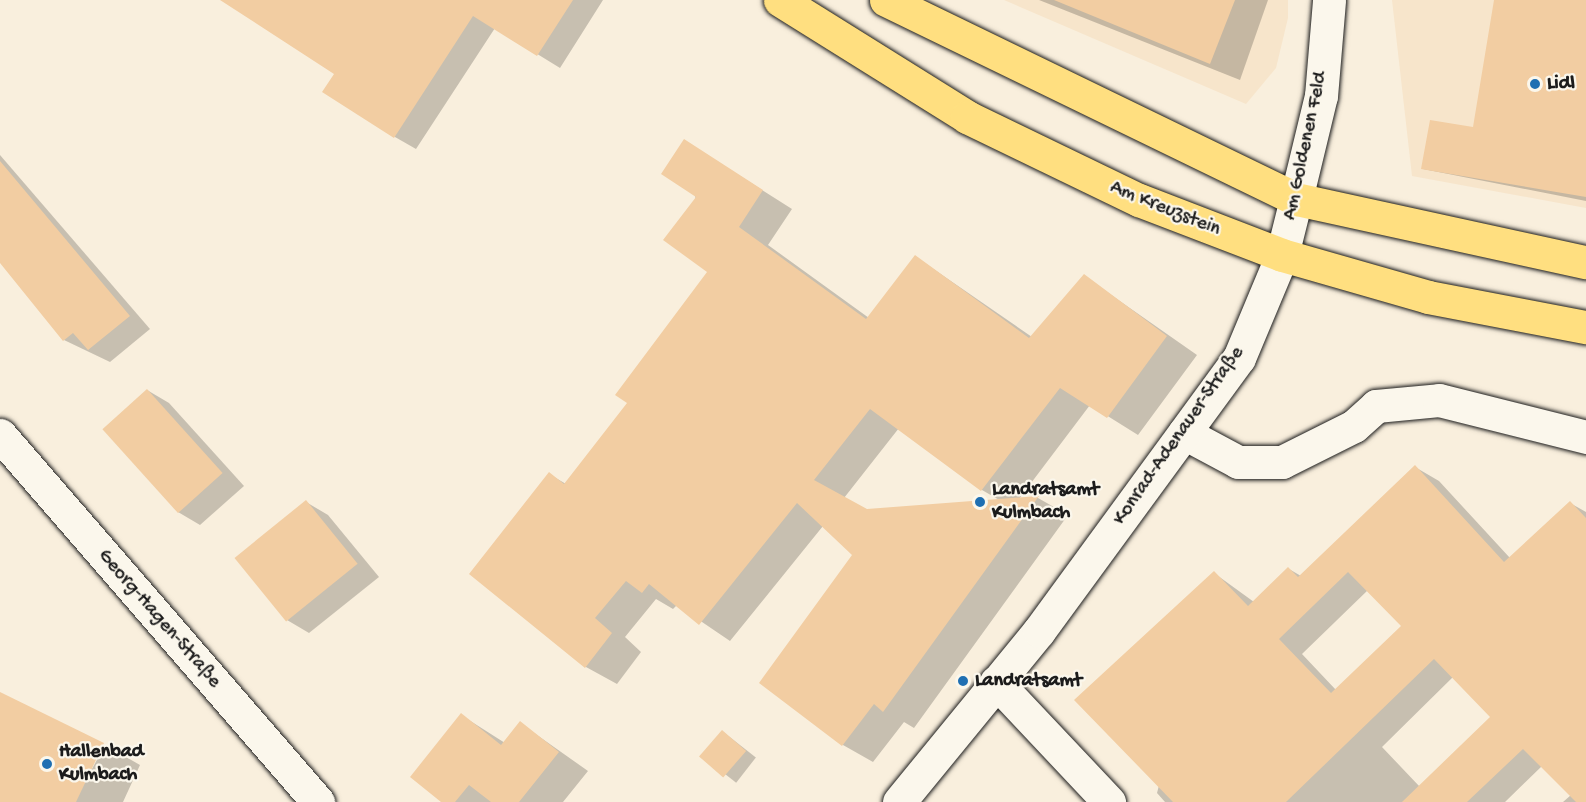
<!DOCTYPE html>
<meta charset="utf-8">
<style>
body{margin:0}
#map{position:relative;width:1586px;height:802px;overflow:hidden;background:#f9efdd;font-family:"Gochi Hand",sans-serif}
div>[style]{position:absolute}
[style*='--x']{left:calc(var(--x)*1px);top:calc(var(--y)*1px);width:calc(var(--w)*1px);rotate:calc(var(--a)*1deg)}
.built>*{inset:0;background:#f7e5cb}
.shadow>*{inset:0;background:#0003;transform-origin:0 0}
.building>*{inset:0;background:#f2cda2;transform-origin:0 0}
.roads{filter:drop-shadow(0 0 2px #1c1c1c) drop-shadow(0 0 2px #1c1c1c)}
.street>*{height:33px;margin:-16.5px;padding:0 16.5px;transform-origin:16.5px;border-radius:16.5px;background:#fbf7ec}
.primary>*{height:33px;margin:-16.5px;padding:0 16.5px;transform-origin:16.5px;border-radius:16.5px;background:#ffdf80}
.dots>*{width:16px;height:16px;translate:-50% -50%;box-sizing:border-box;border:3px solid #fbf7ec;border-radius:50%}
span{translate:-50% -50%;white-space:nowrap;text-align:center;line-height:1.15;-webkit-text-stroke:4.5px #fbf7ec;paint-order:stroke}
.poi-label{font-size:20px;color:#1c1c1c;font-weight:700}
.left{translate:0 -50%;text-align:left}
.street-label{font-size:20px;color:#1c1c1c}
</style>
<div id="map">
<div class="built">
<i style="clip-path:polygon(1004px 0,1288px 0,1288px 18px,1276px 68px,1246px 104px)"></i>
<i style="clip-path:polygon(1392px 0,1586px 0,1586px 208px,1412px 176px)"></i>
</div>
<div class="shadow">
<i style="clip-path:polygon(223px 0,603px 0,560px 68px,495px 28px,416px 149px,395px 137px,336px 74px)"></i>
<i style="clip-path:polygon(1039px 0,1268px 0,1240px 80px)"></i>
<i style="clip-path:polygon(1496px 0,1586px 0,1586px 201px,1423px 169px,1474px 129px)"></i>
<i style="clip-path:polygon(evenodd,685px 141px,792px 209px,768px 245px,869px 318px,916px 257px,1032px 337px,1084px 276px,1197px 355px,1138px 435px,1090px 405px,1019px 499px,1038px 498px,1068px 515px,914px 728px,904px 722px,873px 762px,843px 745px,854px 555px,823px 526px,730px 641px,677px 605px,673px 609px,656px 599px,625px 637px,641px 652px,617px 684px,586px 667px,471px 574px,549px 474px,566px 484px,629px 403px,709px 272px,685px 141px,899px 428px,982px 490px,1001px 501px,867px 511px,844px 498px,899px 428px)"></i>
<i style="clip-path:polygon(0 155px,150px 329px,110px 362px,64px 340px,0 260px)"></i>
<i style="clip-path:polygon(147px 390px,169px 403px,244px 486px,200px 525px,178px 512px,104px 429px)"></i>
<i style="clip-path:polygon(evenodd,1415px 467px,1439px 481px,1510px 558px,1570px 503px,1586px 512px,1586px 802px,1563px 802px,1571px 795px,1542px 766px,1505px 802px,1165px 802px,1157px 793px,1214px 573px,1254px 602px,1289px 569px,1301px 576px,1415px 467px,1368px 590px,1403px 626px,1336px 690px,1302px 654px,1368px 590px,1415px 467px,1453px 677px,1492px 717px,1420px 787px,1382px 747px,1453px 677px)"></i>
<i style="clip-path:polygon(306px 502px,328px 515px,379px 577px,309px 633px,287px 620px,237px 558px)"></i>
<i style="clip-path:polygon(0 694px,80px 791px,105px 745px,140px 765px,123px 802px,0 802px)"></i>
<i style="clip-path:polygon(461px 715px,505px 743px,520px 723px,588px 771px,563px 802px,444px 802px)"></i>
<i style="left:722px;top:731px;width:43px;height:32px;rotate:38deg"></i>
</div>
<div class="building">
<i style="clip-path:polygon(220px 0,573px 0,537px 56px,473px 16px,394px 138px,322px 92px,334px 74px)"></i>
<i style="clip-path:polygon(1054px 0,1235px 0,1210px 64px)"></i>
<i style="clip-path:polygon(1494px 0,1586px 0,1586px 197px,1421px 169px,1430px 120px,1473px 127px)"></i>
<i style="clip-path:polygon(684px 139px,763px 190px,739px 227px,866px 319px,915px 255px,1029px 338px,1084px 274px,1167px 336px,1107px 418px,1060px 388px,981px 491px,870px 409px,814px 480px,867px 509px,1039px 496px,883px 712px,874px 704px,842px 746px,759px 683px,852px 555px,797px 503px,699px 625px,649px 584px,642px 593px,626px 581px,595px 618px,612px 633px,585px 668px,469px 574px,549px 472px,564px 484px,627px 403px,615px 395px,707px 272px,663px 240px,696px 197px,661px 174px)"></i>
<i style="clip-path:polygon(0 161px,130px 316px,88px 350px,73px 333px,63px 341px,0 263px)"></i>
<i style="left:147px;top:389px;width:113px;height:60px;rotate:48deg"></i>
<i style="clip-path:polygon(evenodd,1415px 465px,1504px 562px,1570px 501px,1586px 518px,1586px 802px,1576px 802px,1523px 749px,1467px 802px,1402px 802px,1490px 717px,1434px 659px,1286px 802px,1173px 802px,1074px 700px,1214px 571px,1248px 606px,1288px 567px,1298px 577px,1415px 465px,1348px 572px,1401px 626px,1331px 693px,1279px 639px,1348px 572px)"></i>
<i style="left:306px;top:500px;width:82px;height:92px;rotate:51deg"></i>
<i style="clip-path:polygon(0 692px,104px 743px,76px 802px,0 802px)"></i>
<i style="clip-path:polygon(461px 713px,501px 745px,520px 721px,559px 752px,519px 802px,491px 802px,469px 785px,455px 802px,441px 802px,410px 777px)"></i>
<i style="left:722px;top:730px;width:32px;height:35px;rotate:41deg"></i>
</div>
<div class="roads">
<div class="street">
<i style="--x:1184;--y:433;--w:61;--a:28.2"></i>
<i style="--x:1238;--y:462;--w:44;--a:0"></i>
<i style="--x:1282;--y:462;--w:80;--a:-26.6"></i>
<i style="--x:1354;--y:426;--w:30;--a:-42"></i>
<i style="--x:1376;--y:406;--w:63;--a:-5.4"></i>
<i style="--x:1439;--y:400;--w:152;--a:14.1"></i>
<i style="--x:0;--y:435;--w:486;--a:49.1"></i>
<i style="--x:996;--y:682;--w:165;--a:46.7"></i>
<i style="--x:899;--y:802;--w:221;--a:-50.7"></i>
<i style="--x:1039;--y:631;--w:338;--a:-53.8"></i>
<i style="--x:1239;--y:358;--w:112;--a:-67.3"></i>
<i style="--x:1282;--y:255;--w:58;--a:-76"></i>
<i style="--x:1296;--y:199;--w:106;--a:-76.4"></i>
<i style="--x:1321;--y:96;--w:96;--a:-85.2"></i>
</div>
<div class="primary">
<i style="--x:780;--y:0;--w:221;--a:32"></i>
<i style="--x:967;--y:117;--w:191;--a:25.8"></i>
<i style="--x:1139;--y:200;--w:153;--a:21"></i>
<i style="--x:1282;--y:255;--w:152;--a:16"></i>
<i style="--x:1428;--y:297;--w:161;--a:10.8"></i>
<i style="--x:886;--y:0;--w:456;--a:25.9"></i>
<i style="--x:1296;--y:199;--w:297;--a:12.3"></i>
</div>
</div>
<div class="dots">
<i style="left:1535px;top:84px;background:#1f6fb2"></i>
<i style="left:980px;top:502px;background:#1f6fb2"></i>
<i style="left:963px;top:681px;background:#1f6fb2"></i>
<i style="left:47px;top:764px;background:#1f6fb2"></i>
</div>
<div class="poi-label">
<span class="left" style="left:1547px;top:84px">Lidl</span>
<span class="left" style="left:992px;top:502px">Landratsamt<br>Kulmbach</span>
<span class="left" style="left:975px;top:681px">Landratsamt</span>
<span class="left" style="left:59px;top:764px">Hallenbad<br>Kulmbach</span>
</div>
<div class="street-label">
<span style="left:1306px;top:146px;rotate:-78deg">Am Goldenen Feld</span>
<span style="left:1165px;top:209px;rotate:22deg">Am Kreuzstein</span>
<span style="left:1179px;top:436px;rotate:-55deg">Konrad-Adenauer-Straße</span>
<span style="left:159px;top:619px;rotate:49deg">Georg-Hagen-Straße</span>
</div>
</div>
